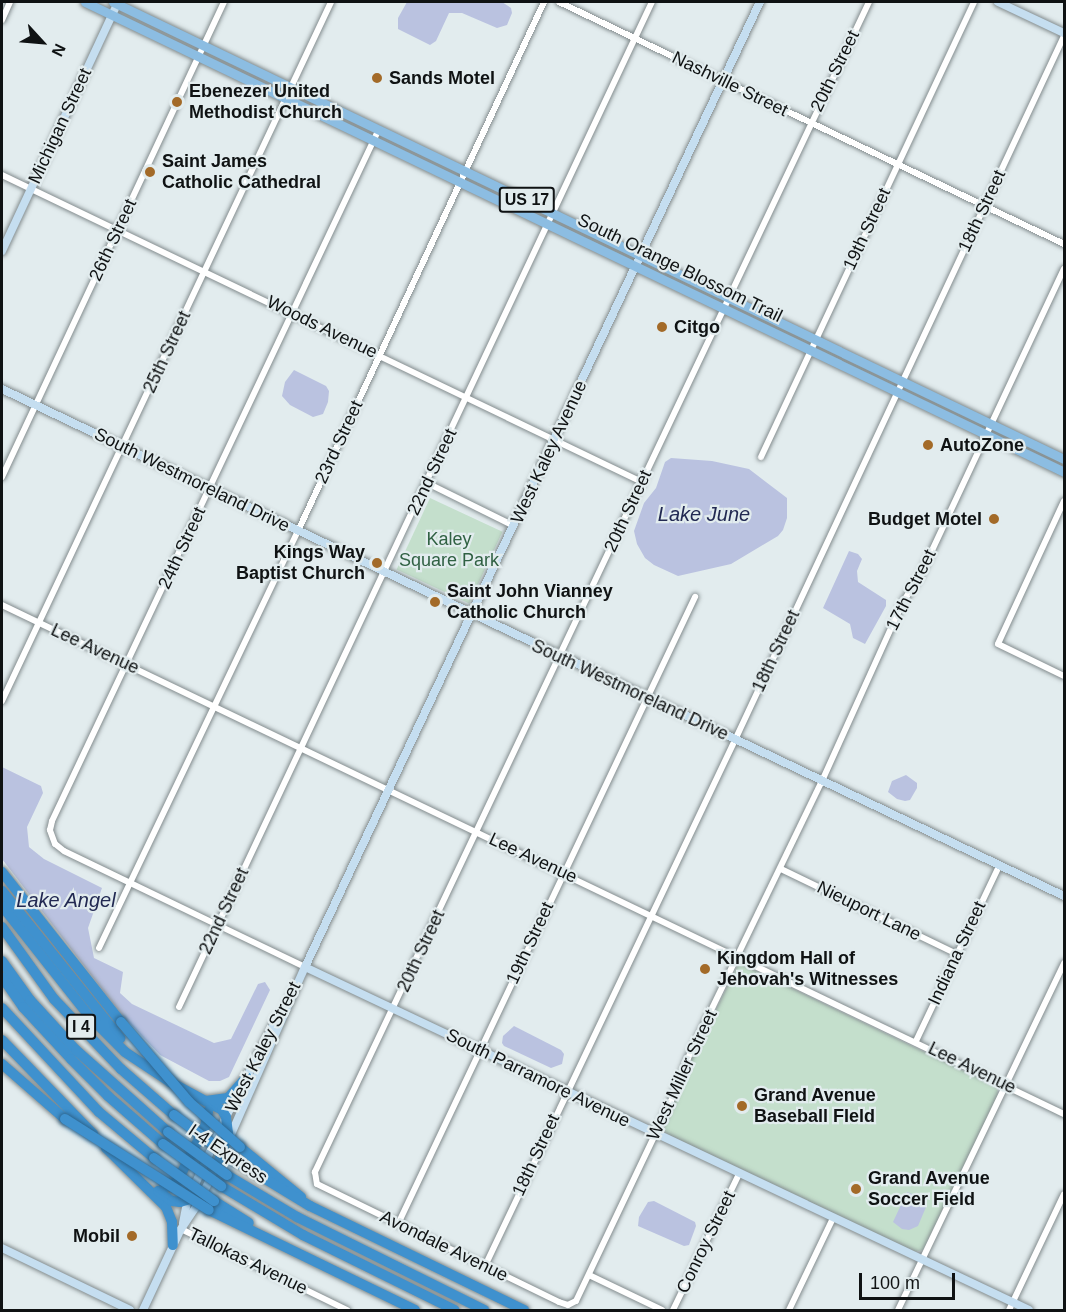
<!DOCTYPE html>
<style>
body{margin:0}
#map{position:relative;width:1066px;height:1312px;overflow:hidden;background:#e2ecee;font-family:Helvetica,sans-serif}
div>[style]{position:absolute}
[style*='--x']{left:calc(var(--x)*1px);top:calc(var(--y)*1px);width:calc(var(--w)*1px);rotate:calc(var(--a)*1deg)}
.green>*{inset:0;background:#c4dfcc;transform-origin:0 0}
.water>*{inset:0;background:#bac2e0}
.roads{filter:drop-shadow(0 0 2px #838c8e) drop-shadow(0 0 2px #838c8e)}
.street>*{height:6px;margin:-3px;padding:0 3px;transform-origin:3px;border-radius:3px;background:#fff}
.secondary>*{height:8px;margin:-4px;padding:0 4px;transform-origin:4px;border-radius:4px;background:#c5def0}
.primary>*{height:9px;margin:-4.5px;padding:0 4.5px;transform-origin:4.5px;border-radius:4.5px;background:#8cbde2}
.highway>*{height:10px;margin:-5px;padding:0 5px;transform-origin:5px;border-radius:5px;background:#3f91ce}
.bridges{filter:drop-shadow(0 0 2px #2e658d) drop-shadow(0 0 2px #2e658d)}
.highway-bridge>*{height:10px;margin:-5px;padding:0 5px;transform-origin:5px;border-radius:5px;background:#3f91ce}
.dots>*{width:16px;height:16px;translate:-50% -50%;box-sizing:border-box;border:3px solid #e2ecee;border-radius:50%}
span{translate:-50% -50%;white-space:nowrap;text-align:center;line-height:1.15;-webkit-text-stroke:4.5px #e2ecee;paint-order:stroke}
.shield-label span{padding:2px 4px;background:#e2ecee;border:2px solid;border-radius:4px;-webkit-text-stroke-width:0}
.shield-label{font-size:16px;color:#0f1213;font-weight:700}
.street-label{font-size:18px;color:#0f1213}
.poi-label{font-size:18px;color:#0f1213;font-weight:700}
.left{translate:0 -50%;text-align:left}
.right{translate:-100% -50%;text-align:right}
.park-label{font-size:18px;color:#306143}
.water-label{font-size:20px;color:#222952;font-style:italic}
.frame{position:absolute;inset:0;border:3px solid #0f1213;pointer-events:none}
.north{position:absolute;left:12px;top:12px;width:60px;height:60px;-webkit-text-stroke:4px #e2ecee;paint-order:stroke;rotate:116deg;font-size:16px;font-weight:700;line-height:24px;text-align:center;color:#0f1213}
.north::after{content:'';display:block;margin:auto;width:21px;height:27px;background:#0f1213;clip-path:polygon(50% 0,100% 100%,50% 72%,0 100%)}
.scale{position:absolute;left:859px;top:1273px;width:96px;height:27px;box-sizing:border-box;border:3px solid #0f1213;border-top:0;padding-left:8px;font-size:18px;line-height:21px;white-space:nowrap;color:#0f1213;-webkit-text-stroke:4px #e2ecee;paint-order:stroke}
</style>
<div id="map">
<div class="green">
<i style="left:430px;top:498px;width:80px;height:79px;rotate:25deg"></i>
<i style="clip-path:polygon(738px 965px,748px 967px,997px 1087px,998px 1094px,923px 1250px,914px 1252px,665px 1133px,664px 1124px,691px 1060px)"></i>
</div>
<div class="water">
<i style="clip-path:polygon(407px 2px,502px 2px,511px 8px,512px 13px,507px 25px,497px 28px,462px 13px,449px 13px,436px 41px,430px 45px,398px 29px,398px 18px)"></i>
<i style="clip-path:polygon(294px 370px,326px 386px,329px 391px,328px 402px,323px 414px,313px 417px,290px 405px,282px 396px,285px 382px)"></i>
<i style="clip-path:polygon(671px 458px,712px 461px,749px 469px,787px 498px,787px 518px,783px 530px,778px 536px,731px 564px,678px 576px,654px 565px,645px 558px,637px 544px,634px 531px,644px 503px,656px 488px,665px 462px)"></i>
<i style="clip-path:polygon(849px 551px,858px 554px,862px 559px,857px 571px,858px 582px,886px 600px,886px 606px,865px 644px,853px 638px,850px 624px,823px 608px)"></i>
<i style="clip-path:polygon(2px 767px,41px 786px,43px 793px,27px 827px,29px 847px,44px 859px,102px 888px,88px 928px,94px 958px,123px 972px,120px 993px,132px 1004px,214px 1043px,231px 1039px,258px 984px,265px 982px,270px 990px,229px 1077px,220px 1081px,209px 1081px,160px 1055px,121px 1014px,2px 859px)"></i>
<i style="clip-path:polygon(906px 775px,917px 783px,917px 788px,910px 800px,905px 801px,897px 799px,888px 792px,892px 781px)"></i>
<i style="clip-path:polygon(514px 1026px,561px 1050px,564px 1054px,562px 1064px,551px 1068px,504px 1046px,502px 1043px,503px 1036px)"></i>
<i style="clip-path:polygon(907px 1192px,920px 1197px,926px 1207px,918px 1226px,909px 1230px,902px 1229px,893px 1222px)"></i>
<i style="clip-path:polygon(654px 1201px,695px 1222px,696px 1226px,689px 1245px,684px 1246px,638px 1226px,639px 1217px,648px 1202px)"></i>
</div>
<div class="roads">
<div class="street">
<i style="--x:559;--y:2;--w:560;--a:25.6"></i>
<i style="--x:869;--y:2;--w:1295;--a:115.34"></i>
<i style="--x:315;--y:1172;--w:12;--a:81"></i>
<i style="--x:317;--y:1184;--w:269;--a:26"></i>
<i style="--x:559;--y:1302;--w:9;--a:18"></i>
<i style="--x:568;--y:1305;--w:9;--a:-27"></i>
<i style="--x:576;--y:1301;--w:221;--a:-64.6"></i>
<i style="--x:671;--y:1101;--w:46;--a:-68.4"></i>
<i style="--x:688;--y:1058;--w:308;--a:-64.2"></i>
<i style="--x:822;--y:781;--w:196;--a:-65.7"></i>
<i style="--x:903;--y:602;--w:33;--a:-57"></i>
<i style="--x:921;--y:574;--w:337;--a:-64.9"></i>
<i style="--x:2;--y:20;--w:20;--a:-66"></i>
<i style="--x:2;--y:175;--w:710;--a:25.63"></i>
<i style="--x:761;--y:457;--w:502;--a:-64.91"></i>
<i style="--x:2;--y:477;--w:524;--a:-64.95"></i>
<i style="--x:427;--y:483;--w:97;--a:26.3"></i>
<i style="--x:1064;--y:501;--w:157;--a:114.8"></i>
<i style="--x:998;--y:644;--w:73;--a:25.9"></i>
<i style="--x:2;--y:605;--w:1178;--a:25.61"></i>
<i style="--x:2;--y:701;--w:773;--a:-64.79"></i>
<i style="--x:781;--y:869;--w:195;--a:25.8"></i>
<i style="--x:99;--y:948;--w:462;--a:-64.5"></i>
<i style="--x:298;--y:531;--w:583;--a:-65.06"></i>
<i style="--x:305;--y:967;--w:267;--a:-154.3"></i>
<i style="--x:64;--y:851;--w:11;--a:-142"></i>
<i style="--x:55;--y:844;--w:15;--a:-110"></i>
<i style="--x:50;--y:830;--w:9;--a:-77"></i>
<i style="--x:52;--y:821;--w:765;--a:-64.71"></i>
<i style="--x:179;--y:1007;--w:1111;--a:-64.8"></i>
<i style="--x:916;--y:1041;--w:194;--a:-64.6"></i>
<i style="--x:398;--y:1224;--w:694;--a:-64.65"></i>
<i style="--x:181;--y:1229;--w:185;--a:26"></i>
<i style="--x:485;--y:1266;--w:582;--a:-64.58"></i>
<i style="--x:735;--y:740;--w:777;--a:-64.95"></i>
<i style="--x:589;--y:1275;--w:81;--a:25.6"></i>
<i style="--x:673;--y:1310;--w:151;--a:-64.1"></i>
<i style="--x:789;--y:1310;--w:102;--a:-64.4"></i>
<i style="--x:898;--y:1310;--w:385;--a:-64.4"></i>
<i style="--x:1009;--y:1310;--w:128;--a:-64.6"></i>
</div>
<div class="secondary">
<i style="--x:998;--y:2;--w:73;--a:25.2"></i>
<i style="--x:2;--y:251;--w:275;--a:-65"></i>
<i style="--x:2;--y:389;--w:1177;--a:25.52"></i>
<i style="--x:305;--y:967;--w:801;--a:25.35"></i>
<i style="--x:229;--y:1139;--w:188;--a:-66.2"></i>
<i style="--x:305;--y:967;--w:1067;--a:-64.76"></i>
<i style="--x:183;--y:1223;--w:21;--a:-79"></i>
<i style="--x:187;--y:1202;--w:94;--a:-65.4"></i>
<i style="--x:226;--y:1117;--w:111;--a:-62.7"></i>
<i style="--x:2;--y:1248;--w:142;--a:25.8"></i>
<i style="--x:143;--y:1310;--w:89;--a:-64.9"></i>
<i style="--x:181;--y:1229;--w:27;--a:-56"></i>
<i style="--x:196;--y:1207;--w:36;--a:-63"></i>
</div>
<div class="primary">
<i style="--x:85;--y:2;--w:1086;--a:25.64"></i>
<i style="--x:113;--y:2;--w:1055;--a:25.67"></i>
</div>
<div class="highway">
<i style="--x:2;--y:872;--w:191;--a:51.6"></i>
<i style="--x:2;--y:891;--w:189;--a:51.2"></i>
<i style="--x:2;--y:906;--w:142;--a:51.6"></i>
<i style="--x:90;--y:1017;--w:49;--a:45"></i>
<i style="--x:125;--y:1052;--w:54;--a:33.7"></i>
<i style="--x:170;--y:1082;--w:59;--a:28.3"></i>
<i style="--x:222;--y:1110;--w:8;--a:60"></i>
<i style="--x:226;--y:1117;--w:16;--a:83"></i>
<i style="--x:228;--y:1133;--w:32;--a:108"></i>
<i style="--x:2;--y:927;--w:89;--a:54.2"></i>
<i style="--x:54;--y:999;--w:97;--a:46.3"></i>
<i style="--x:121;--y:1069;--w:70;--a:41"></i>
<i style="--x:2;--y:961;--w:48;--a:54.3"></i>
<i style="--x:30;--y:1000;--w:68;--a:47.4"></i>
<i style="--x:76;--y:1050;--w:123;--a:41.7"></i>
<i style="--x:2;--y:977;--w:37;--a:55"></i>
<i style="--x:23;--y:1007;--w:71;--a:47.3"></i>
<i style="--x:71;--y:1059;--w:52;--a:45"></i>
<i style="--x:108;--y:1096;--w:73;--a:41.1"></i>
<i style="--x:2;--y:1008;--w:142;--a:47"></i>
<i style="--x:99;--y:1112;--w:72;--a:39.9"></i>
<i style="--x:2;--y:1040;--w:131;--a:45.9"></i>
<i style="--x:2;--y:1064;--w:84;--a:41.1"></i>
<i style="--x:206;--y:1101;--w:22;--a:-8"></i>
<i style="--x:228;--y:1098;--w:28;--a:-48"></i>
<i style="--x:240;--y:1147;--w:79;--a:39.3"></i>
<i style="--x:106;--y:1148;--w:84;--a:44.5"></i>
<i style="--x:166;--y:1207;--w:16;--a:68"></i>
<i style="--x:172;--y:1222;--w:23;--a:88"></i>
<i style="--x:234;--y:1160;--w:89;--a:31.2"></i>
<i style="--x:310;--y:1206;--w:238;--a:25.9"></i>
<i style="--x:227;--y:1175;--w:82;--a:31"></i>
<i style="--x:297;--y:1217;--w:209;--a:26.4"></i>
<i style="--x:221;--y:1186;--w:96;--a:30.9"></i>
<i style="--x:303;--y:1235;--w:169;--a:26.3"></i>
<i style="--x:164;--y:1187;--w:7;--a:-8"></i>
<i style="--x:171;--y:1186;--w:9;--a:-41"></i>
<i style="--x:178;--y:1180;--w:59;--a:-63"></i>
<i style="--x:205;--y:1127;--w:16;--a:-79"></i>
<i style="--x:158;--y:1191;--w:17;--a:36"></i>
<i style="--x:172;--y:1201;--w:8;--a:7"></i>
<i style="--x:180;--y:1202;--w:19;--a:-16"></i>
<i style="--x:214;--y:1201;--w:41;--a:32.2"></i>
<i style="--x:209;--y:1210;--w:229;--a:25.9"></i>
</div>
</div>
<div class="bridges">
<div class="highway-bridge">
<i style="--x:121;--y:1022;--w:105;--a:49.6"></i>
<i style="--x:189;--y:1102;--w:68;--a:41.4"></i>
<i style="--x:174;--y:1115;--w:75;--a:36.9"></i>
<i style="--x:65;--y:1119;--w:170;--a:32.3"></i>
<i style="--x:168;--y:1132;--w:73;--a:36.1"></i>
<i style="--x:163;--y:1144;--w:72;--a:35.9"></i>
<i style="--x:154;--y:1158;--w:74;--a:35.6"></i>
</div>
</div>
<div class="dots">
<i style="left:377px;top:78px;background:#a36a28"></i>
<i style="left:177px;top:102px;background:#a36a28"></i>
<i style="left:150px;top:172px;background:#a36a28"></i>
<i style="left:662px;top:327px;background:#a36a28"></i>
<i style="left:928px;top:445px;background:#a36a28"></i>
<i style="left:994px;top:519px;background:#a36a28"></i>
<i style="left:377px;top:563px;background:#a36a28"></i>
<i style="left:435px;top:602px;background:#a36a28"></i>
<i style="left:705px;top:969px;background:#a36a28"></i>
<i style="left:742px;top:1106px;background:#a36a28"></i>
<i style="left:856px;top:1189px;background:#a36a28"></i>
<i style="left:132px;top:1236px;background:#a36a28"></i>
</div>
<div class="shield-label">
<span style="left:527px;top:200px">US 17</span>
<span style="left:81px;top:1027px">I 4</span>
</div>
<div class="street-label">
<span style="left:835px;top:71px;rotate:-64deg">20th Street</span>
<span style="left:730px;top:84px;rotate:26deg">Nashville Street</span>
<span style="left:60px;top:126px;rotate:-65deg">Michigan Street</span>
<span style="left:982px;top:211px;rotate:-65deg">18th Street</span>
<span style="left:867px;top:229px;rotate:-65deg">19th Street</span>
<span style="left:113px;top:240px;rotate:-65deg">26th Street</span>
<span style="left:680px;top:268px;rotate:26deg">South Orange Blossom Trail</span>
<span style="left:322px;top:327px;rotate:26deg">Woods Avenue</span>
<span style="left:167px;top:352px;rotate:-65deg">25th Street</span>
<span style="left:339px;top:442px;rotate:-65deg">23rd Street</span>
<span style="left:549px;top:452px;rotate:-65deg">West Kaley Avenue</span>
<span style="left:432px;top:472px;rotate:-65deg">22nd Street</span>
<span style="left:192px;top:480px;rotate:26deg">South Westmoreland Drive</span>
<span style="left:628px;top:511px;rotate:-65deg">20th Street</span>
<span style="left:182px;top:548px;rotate:-65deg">24th Street</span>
<span style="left:911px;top:590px;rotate:-63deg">17th Street</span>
<span style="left:95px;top:649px;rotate:25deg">Lee Avenue</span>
<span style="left:776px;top:651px;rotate:-65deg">18th Street</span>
<span style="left:630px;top:690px;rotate:25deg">South Westmoreland Drive</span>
<span style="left:533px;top:858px;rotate:25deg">Lee Avenue</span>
<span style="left:224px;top:911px;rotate:-65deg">22nd Street</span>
<span style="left:869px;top:911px;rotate:26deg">Nieuport Lane</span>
<span style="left:530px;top:943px;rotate:-65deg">19th Street</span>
<span style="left:421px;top:951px;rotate:-65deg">20th Street</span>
<span style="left:957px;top:953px;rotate:-65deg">Indiana Street</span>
<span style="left:263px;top:1047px;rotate:-63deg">West Kaley Street</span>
<span style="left:972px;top:1068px;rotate:26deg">Lee Avenue</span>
<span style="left:682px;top:1075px;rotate:-65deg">West Miller Street</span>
<span style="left:538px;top:1078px;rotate:26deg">South Parramore Avenue</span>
<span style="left:228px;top:1154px;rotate:34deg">I-4 Express</span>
<span style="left:536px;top:1155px;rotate:-65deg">18th Street</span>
<span style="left:706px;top:1242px;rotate:-64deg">Conroy Street</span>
<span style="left:444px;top:1246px;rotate:26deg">Avondale Avenue</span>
<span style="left:248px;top:1261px;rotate:26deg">Tallokas Avenue</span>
</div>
<div class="poi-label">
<span class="left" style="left:389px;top:78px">Sands Motel</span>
<span class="left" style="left:189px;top:102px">Ebenezer United<br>Methodist Church</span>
<span class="left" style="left:162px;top:172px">Saint James<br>Catholic Cathedral</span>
<span class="left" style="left:674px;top:327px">Citgo</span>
<span class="left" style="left:940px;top:445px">AutoZone</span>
<span class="right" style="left:982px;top:519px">Budget Motel</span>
<span class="right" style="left:365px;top:563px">Kings Way<br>Baptist Church</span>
<span class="left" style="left:447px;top:602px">Saint John Vianney<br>Catholic Church</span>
<span class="left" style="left:717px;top:969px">Kingdom Hall of<br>Jehovah's Witnesses</span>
<span class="left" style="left:754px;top:1106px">Grand Avenue<br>Baseball FIeld</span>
<span class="left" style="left:868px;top:1189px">Grand Avenue<br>Soccer Field</span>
<span class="right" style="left:120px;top:1236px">Mobil</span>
</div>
<div class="park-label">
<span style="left:449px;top:550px">Kaley<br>Square Park</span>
</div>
<div class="water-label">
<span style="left:704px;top:514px">Lake June</span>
<span style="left:66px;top:900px">Lake Angel</span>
</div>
<div class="frame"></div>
<div class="north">N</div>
<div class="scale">100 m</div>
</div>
